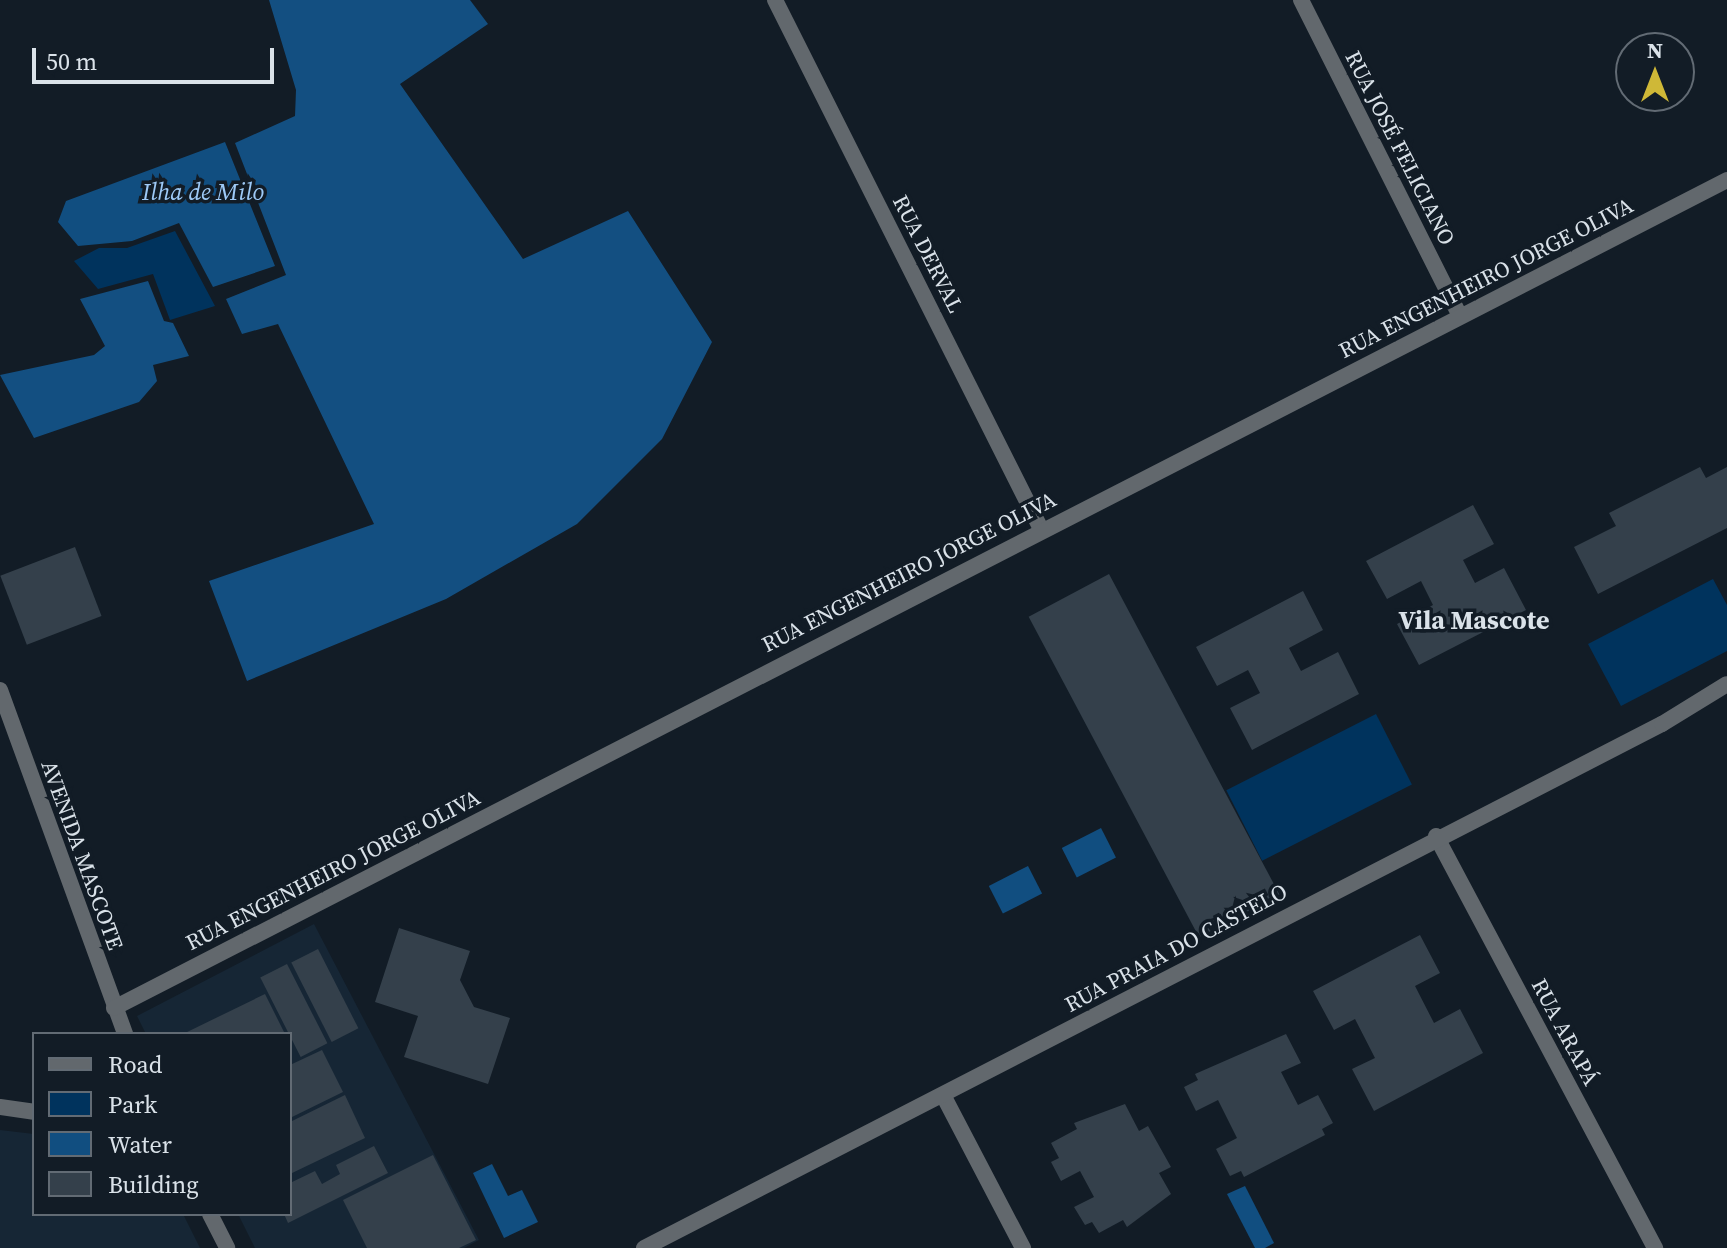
<!DOCTYPE html>
<meta charset="utf-8">
<style>
body{margin:0}
#map{position:relative;width:1727px;height:1248px;overflow:hidden;background:#121c26;font-family:"Source Serif 4",serif}
div>[style]{position:absolute}
[style*='--x']{left:calc(var(--x)*1px);top:calc(var(--y)*1px);width:calc(var(--w)*1px);rotate:calc(var(--a)*1deg)}
.built>*{inset:0;background:#162635}
.green>*{inset:0;background:#00335d;transform-origin:0 0}
.forest>*{inset:0;background:#134f81}
.water>*{inset:0;background:#114e80;transform-origin:0 0}
.building>*{inset:0;background:#34404b;transform-origin:0 0}
.minor>*{height:16px;margin:-8px;padding:0 8px;transform-origin:8px;border-radius:8px;background:#62686d}
span{translate:-50% -50%;white-space:nowrap;text-align:center;line-height:1.15;-webkit-text-stroke:7px #121c26;paint-order:stroke}
.street-label{font-size:22px;color:#dae2e9}
.water-label{font-size:24px;color:#9ecaf7;font-style:italic}
.quarter-label{font-size:26px;color:#dae2e9;font-weight:700}
.legend{position:absolute;left:32px;top:1032px;width:260px;height:184px;box-sizing:border-box;background:#121c26;border:2px solid #626b74;margin:0;padding:10px 14px;list-style:none;font-size:24px;color:#dae2e9}
.legend li{display:flex;align-items:center;gap:16px;height:40px}
.legend b{width:40px;border:2px solid #626b74}
.north{position:absolute;left:1615px;top:32px;width:80px;height:80px;box-sizing:border-box;background:#121c26;border:2px solid #626b74;border-radius:50%;rotate:0deg;font-size:22px;font-weight:700;line-height:32px;text-align:center;color:#dae2e9}
.north::after{content:'';display:block;margin:auto;width:28px;height:36px;background:#cfb837;clip-path:polygon(50% 0,100% 100%,50% 72%,0 100%)}
.scale{position:absolute;left:32px;top:48px;width:242px;height:36px;box-sizing:border-box;border:4px solid #dae2e9;border-top:0;padding-left:10px;font-size:24px;line-height:28px;white-space:nowrap;color:#dae2e9;-webkit-text-stroke:6px #121c26;paint-order:stroke}
</style>
<div id="map">
<div class="built">
<i style="clip-path:polygon(314px 924px,479px 1240px,464px 1248px,255px 1248px,238px 1214px,290px 1214px,290px 1034px,146px 1034px,137px 1016px)"></i>
<i style="clip-path:polygon(0 1130px,34px 1134px,34px 1214px,183px 1214px,200px 1248px,0 1248px)"></i>
</div>
<div class="green">
<i style="clip-path:polygon(175px 231px,215px 306px,170px 320px,153px 274px,98px 289px,74px 261px,99px 248px,127px 248px)"></i>
<i style="clip-path:polygon(1713px 579px,1727px 605px,1727px 651px,1621px 706px,1588px 644px)"></i>
<i style="left:1376px;top:714px;width:79px;height:168px;rotate:63deg"></i>
</div>
<div class="forest">
<i style="clip-path:polygon(269px 0,470px 0,488px 24px,400px 84px,523px 259px,628px 211px,712px 342px,662px 439px,577px 524px,446px 599px,247px 681px,209px 581px,374px 524px,278px 324px,242px 334px,226px 299px,286px 275px,235px 143px,295px 116px,296px 90px)"></i>
<i style="clip-path:polygon(148px 281px,164px 321px,173px 323px,189px 356px,153px 365px,157px 381px,139px 402px,34px 438px,0 375px,94px 355px,105px 346px,80px 299px)"></i>
</div>
<div class="water">
<i style="clip-path:polygon(225px 142px,275px 266px,213px 287px,179px 223px,132px 241px,78px 246px,58px 222px,66px 201px)"></i>
<i style="left:1101px;top:828px;width:33px;height:44px;rotate:63deg"></i>
<i style="left:1028px;top:866px;width:31px;height:44px;rotate:63deg"></i>
<i style="clip-path:polygon(492px 1164px,508px 1196px,522px 1190px,538px 1222px,504px 1238px,473px 1173px)"></i>
<i style="clip-path:polygon(1245px 1186px,1274px 1243px,1265px 1248px,1255px 1248px,1227px 1194px)"></i>
</div>
<div class="building">
<i style="clip-path:polygon(1700px 467px,1706px 478px,1727px 467px,1727px 528px,1598px 594px,1574px 547px,1616px 526px,1609px 513px)"></i>
<i style="clip-path:polygon(1473px 505px,1494px 544px,1463px 560px,1475px 583px,1504px 568px,1526px 610px,1419px 665px,1397px 624px,1433px 605px,1421px 581px,1387px 599px,1366px 561px)"></i>
<i style="left:75px;top:547px;width:74px;height:80px;rotate:69deg"></i>
<i style="left:1109px;top:574px;width:363px;height:91px;rotate:62deg"></i>
<i style="clip-path:polygon(1303px 591px,1323px 630px,1289px 648px,1301px 671px,1338px 652px,1359px 694px,1252px 750px,1230px 708px,1260px 693px,1248px 670px,1217px 686px,1196px 647px)"></i>
<i style="clip-path:polygon(399px 928px,470px 951px,460px 980px,474px 1007px,510px 1018px,488px 1084px,404px 1057px,418px 1016px,375px 1002px)"></i>
<i style="clip-path:polygon(1420px 935px,1440px 973px,1415px 986px,1434px 1023px,1460px 1009px,1483px 1053px,1374px 1111px,1352px 1069px,1375px 1058px,1355px 1019px,1334px 1030px,1313px 991px)"></i>
<i style="left:318px;top:949px;width:89px;height:30px;rotate:63deg"></i>
<i style="left:287px;top:964px;width:89px;height:30px;rotate:63deg"></i>
<i style="clip-path:polygon(265px 994px,285px 1034px,183px 1034px)"></i>
<i style="clip-path:polygon(1286px 1034px,1301px 1063px,1281px 1072px,1298px 1105px,1318px 1095px,1333px 1123px,1322px 1129px,1325px 1135px,1244px 1177px,1241px 1171px,1230px 1176px,1216px 1149px,1237px 1138px,1218px 1100px,1196px 1111px,1184px 1087px,1198px 1080px,1195px 1074px)"></i>
<i style="clip-path:polygon(322px 1050px,343px 1092px,290px 1118px,290px 1065px)"></i>
<i style="clip-path:polygon(345px 1095px,365px 1138px,290px 1174px,290px 1122px)"></i>
<i style="clip-path:polygon(1125px 1104px,1139px 1131px,1148px 1126px,1171px 1167px,1159px 1173px,1171px 1194px,1127px 1227px,1123px 1220px,1099px 1233px,1092px 1222px,1085px 1225px,1074px 1207px,1094px 1197px,1080px 1171px,1061px 1181px,1051px 1162px,1059px 1158px,1051px 1143px,1077px 1129px,1074px 1123px)"></i>
<i style="clip-path:polygon(374px 1146px,388px 1173px,288px 1223px,284px 1214px,290px 1214px,290px 1183px,315px 1171px,322px 1184px,340px 1174px,336px 1165px)"></i>
<i style="clip-path:polygon(433px 1155px,476px 1240px,459px 1248px,367px 1248px,343px 1200px)"></i>
</div>
<div class="minor">
<i style="--x:775;--y:0;--w:592;--a:63.31"></i>
<i style="--x:1301;--y:0;--w:354;--a:63.3"></i>
<i style="--x:0;--y:690;--w:366;--a:70"></i>
<i style="--x:1436;--y:836;--w:467;--a:62"></i>
<i style="--x:114;--y:1008;--w:1813;--a:-27.17"></i>
<i style="--x:943;--y:1095;--w:173;--a:62.4"></i>
<i style="--x:0;--y:1107;--w:34;--a:8"></i>
<i style="--x:210;--y:1214;--w:38;--a:63"></i>
<i style="--x:644;--y:1248;--w:1145;--a:-27.24"></i>
<i style="--x:1662;--y:724;--w:76;--a:-31.6"></i>
</div>
<div class="street-label">
<span style="left:1400px;top:148px;rotate:63deg">RUA JOSÉ FELICIANO</span>
<span style="left:928px;top:254px;rotate:63deg">RUA DERVAL</span>
<span style="left:1486px;top:278px;rotate:-27deg">RUA ENGENHEIRO JORGE OLIVA</span>
<span style="left:909px;top:572px;rotate:-27deg">RUA ENGENHEIRO JORGE OLIVA</span>
<span style="left:82px;top:855px;rotate:70deg">AVENIDA MASCOTE</span>
<span style="left:333px;top:870px;rotate:-27deg">RUA ENGENHEIRO JORGE OLIVA</span>
<span style="left:1176px;top:948px;rotate:-28deg">RUA PRAIA DO CASTELO</span>
<span style="left:1565px;top:1032px;rotate:62deg">RUA ARAPÁ</span>
</div>
<div class="water-label">
<span style="left:203px;top:192px">Ilha de Milo</span>
</div>
<div class="quarter-label">
<span style="left:1474px;top:621px">Vila Mascote</span>
</div>
<ul class="legend">
<li><b style="height:10px;background:#62686d"></b>Road</li>
<li><b style="height:22px;background:#00335d"></b>Park</li>
<li><b style="height:22px;background:#114e80"></b>Water</li>
<li><b style="height:22px;background:#34404b"></b>Building</li>
</ul>
<div class="north">N</div>
<div class="scale">50 m</div>
</div>
